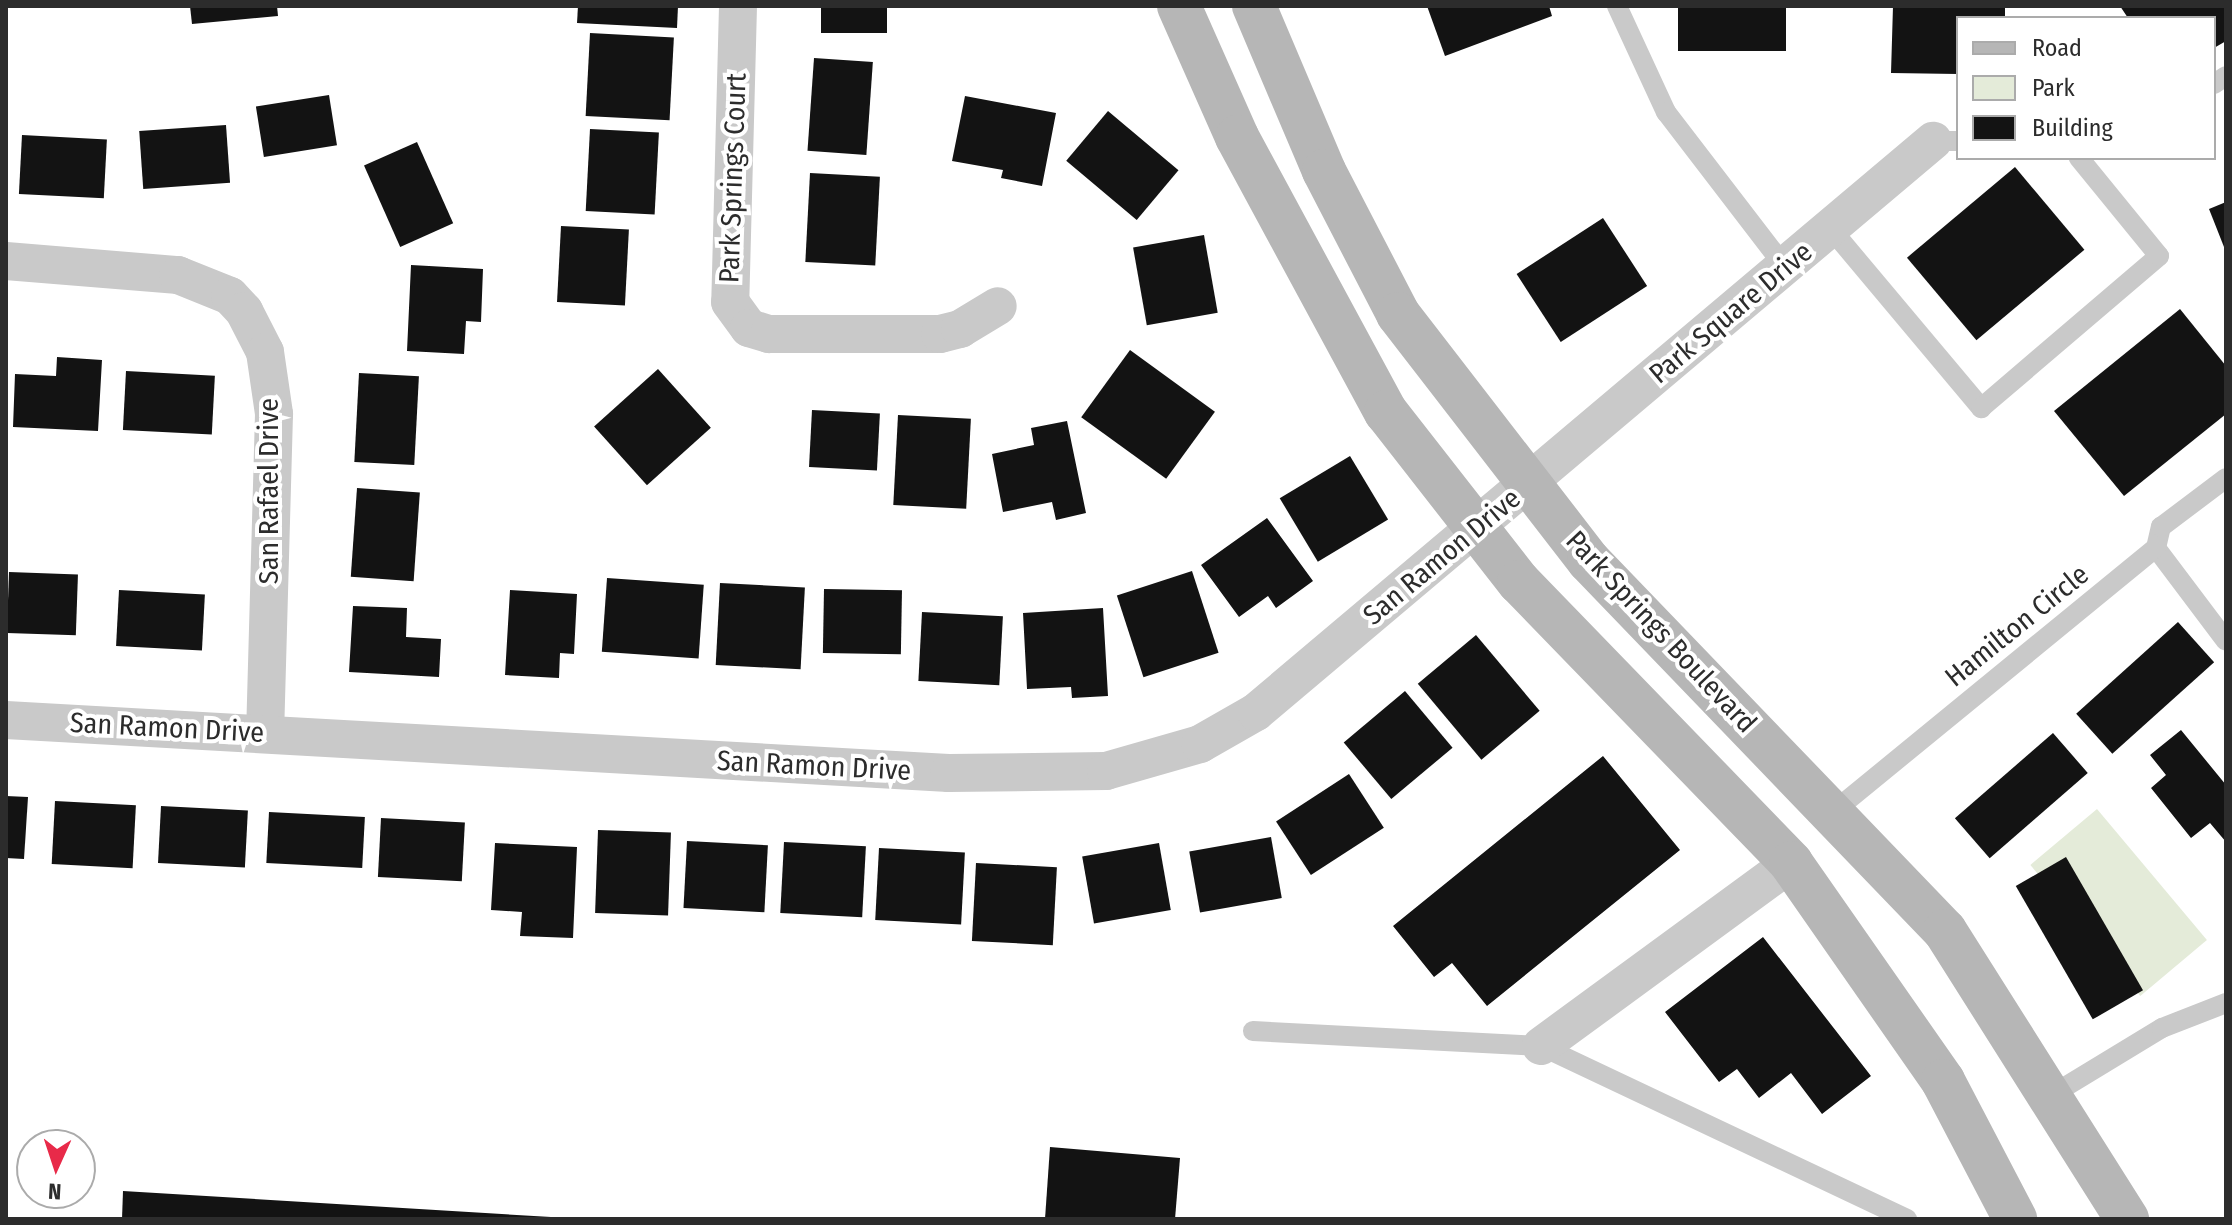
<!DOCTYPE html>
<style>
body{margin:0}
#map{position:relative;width:2232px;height:1225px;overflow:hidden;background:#fff;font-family:"Fira Sans Condensed",sans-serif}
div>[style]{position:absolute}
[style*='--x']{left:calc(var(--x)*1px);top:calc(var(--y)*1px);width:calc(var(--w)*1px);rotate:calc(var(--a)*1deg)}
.green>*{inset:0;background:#e4ebd9;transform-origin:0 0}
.building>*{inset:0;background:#131313;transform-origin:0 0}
.service>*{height:20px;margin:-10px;padding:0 10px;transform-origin:10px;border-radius:10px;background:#c9c9c9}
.minor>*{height:38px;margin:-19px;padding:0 19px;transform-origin:19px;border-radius:19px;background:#c9c9c9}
.secondary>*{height:44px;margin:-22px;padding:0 22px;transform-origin:22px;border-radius:22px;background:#b6b6b6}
span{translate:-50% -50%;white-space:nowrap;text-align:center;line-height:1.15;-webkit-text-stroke:8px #fff;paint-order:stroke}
.street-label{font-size:28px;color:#2c2c2c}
.frame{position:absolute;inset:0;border:8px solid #2c2c2c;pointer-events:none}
.legend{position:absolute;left:1956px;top:16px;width:260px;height:144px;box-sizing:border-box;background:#fff;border:2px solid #ababab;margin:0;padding:10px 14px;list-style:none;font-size:24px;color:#2c2c2c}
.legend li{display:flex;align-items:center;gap:16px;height:40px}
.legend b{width:40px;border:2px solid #ababab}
.north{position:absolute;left:16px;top:1129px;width:80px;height:80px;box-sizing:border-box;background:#fff;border:2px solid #ababab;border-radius:50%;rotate:183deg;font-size:22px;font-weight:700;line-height:32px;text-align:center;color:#2c2c2c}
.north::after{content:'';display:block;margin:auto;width:28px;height:36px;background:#e82a49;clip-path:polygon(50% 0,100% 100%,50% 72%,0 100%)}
</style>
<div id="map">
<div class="green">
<i style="left:2097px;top:809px;width:171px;height:87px;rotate:50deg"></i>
</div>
<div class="building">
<i style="clip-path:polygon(190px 6px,277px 6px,278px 16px,192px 24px)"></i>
<i style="clip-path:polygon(578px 6px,678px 6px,677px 28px,577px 23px)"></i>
<i style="left:821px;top:6px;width:66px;height:27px"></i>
<i style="clip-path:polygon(1427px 6px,1549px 6px,1552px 16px,1445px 56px)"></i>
<i style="left:1678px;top:6px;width:108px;height:45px"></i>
<i style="clip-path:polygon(1893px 6px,2005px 6px,2005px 18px,1958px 18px,1958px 74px,1891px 73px)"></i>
<i style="clip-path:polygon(2120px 6px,2226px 6px,2226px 41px,2214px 48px,2214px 18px,2128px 18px)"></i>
<i style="left:590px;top:33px;width:84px;height:83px;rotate:3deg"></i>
<i style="left:814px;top:58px;width:59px;height:93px;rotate:4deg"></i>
<i style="left:329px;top:95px;width:51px;height:74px;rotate:81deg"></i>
<i style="clip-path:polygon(965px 96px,1056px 113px,1042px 186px,1001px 178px,1003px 170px,952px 161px)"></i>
<i style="left:1108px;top:111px;width:92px;height:65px;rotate:40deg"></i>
<i style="left:226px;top:125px;width:58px;height:87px;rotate:86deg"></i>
<i style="left:590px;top:129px;width:69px;height:82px;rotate:3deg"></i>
<i style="left:22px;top:135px;width:85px;height:59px;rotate:3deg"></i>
<i style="left:417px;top:142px;width:89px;height:58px;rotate:66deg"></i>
<i style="left:2015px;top:167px;width:108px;height:141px;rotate:50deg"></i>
<i style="left:810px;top:173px;width:70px;height:89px;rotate:3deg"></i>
<i style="clip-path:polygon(2226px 202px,2226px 252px,2209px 209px)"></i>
<i style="left:1603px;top:218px;width:81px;height:103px;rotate:57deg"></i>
<i style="left:561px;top:226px;width:68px;height:76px;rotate:3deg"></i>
<i style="left:1204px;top:235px;width:79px;height:72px;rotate:80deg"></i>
<i style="clip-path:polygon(411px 265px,483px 269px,481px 322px,466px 321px,464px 354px,407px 351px)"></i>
<i style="clip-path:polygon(2180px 309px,2226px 366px,2226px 414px,2124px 496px,2054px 411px)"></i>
<i style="left:1130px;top:350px;width:105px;height:83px;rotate:36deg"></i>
<i style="clip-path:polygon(57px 357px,102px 360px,98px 431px,13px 427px,15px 374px,56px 376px)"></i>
<i style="left:658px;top:369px;width:79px;height:86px;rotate:48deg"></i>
<i style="left:126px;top:371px;width:89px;height:59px;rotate:3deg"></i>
<i style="left:359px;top:373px;width:60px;height:89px;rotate:3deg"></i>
<i style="left:812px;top:410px;width:68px;height:57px;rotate:3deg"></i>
<i style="left:898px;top:415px;width:73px;height:90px;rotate:3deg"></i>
<i style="clip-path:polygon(1067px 421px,1086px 513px,1056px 520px,1052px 502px,1003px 512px,992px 454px,1034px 445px,1031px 428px)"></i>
<i style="left:1350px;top:456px;width:74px;height:82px;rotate:59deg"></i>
<i style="left:357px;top:488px;width:63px;height:89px;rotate:4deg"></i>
<i style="clip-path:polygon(1267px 518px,1313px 581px,1276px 608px,1268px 596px,1239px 617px,1201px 565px)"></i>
<i style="left:1192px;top:571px;width:86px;height:79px;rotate:72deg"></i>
<i style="left:9px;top:572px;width:69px;height:61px;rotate:2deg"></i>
<i style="left:607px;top:578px;width:97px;height:74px;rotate:4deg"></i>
<i style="left:720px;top:583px;width:85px;height:82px;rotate:3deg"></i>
<i style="left:824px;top:589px;width:78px;height:64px;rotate:1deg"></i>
<i style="left:119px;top:590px;width:86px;height:56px;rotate:3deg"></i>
<i style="clip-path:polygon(510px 590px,577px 594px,574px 654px,560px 653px,559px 678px,505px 675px)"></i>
<i style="clip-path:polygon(353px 606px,407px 608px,406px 637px,441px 639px,439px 677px,349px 672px)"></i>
<i style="clip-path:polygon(1103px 608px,1108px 696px,1072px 698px,1071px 687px,1027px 689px,1023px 613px)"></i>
<i style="left:922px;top:612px;width:81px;height:69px;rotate:3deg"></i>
<i style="left:2178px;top:622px;width:54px;height:137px;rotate:48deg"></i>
<i style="left:1476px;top:635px;width:99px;height:76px;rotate:50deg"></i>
<i style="left:1405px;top:691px;width:74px;height:80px;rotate:50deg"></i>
<i style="clip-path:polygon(2181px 730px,2226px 785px,2226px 842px,2210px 823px,2191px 838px,2151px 788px,2166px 775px,2150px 755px)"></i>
<i style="left:2053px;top:733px;width:53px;height:130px;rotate:49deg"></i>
<i style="clip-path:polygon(1603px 756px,1680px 850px,1487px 1006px,1452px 963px,1434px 977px,1393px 926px)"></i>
<i style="left:1349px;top:774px;width:64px;height:87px;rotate:57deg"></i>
<i style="clip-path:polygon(6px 796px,28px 797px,24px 859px,6px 858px)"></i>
<i style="left:55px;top:801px;width:81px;height:63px;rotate:3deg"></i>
<i style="left:161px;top:806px;width:87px;height:57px;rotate:3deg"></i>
<i style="left:269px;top:812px;width:96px;height:51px;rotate:3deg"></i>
<i style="left:381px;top:818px;width:84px;height:59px;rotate:3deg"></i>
<i style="left:598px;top:830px;width:73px;height:83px;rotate:2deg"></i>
<i style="left:1271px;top:837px;width:62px;height:83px;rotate:80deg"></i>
<i style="left:687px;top:841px;width:81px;height:67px;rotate:3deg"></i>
<i style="left:784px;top:842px;width:82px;height:71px;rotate:3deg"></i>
<i style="clip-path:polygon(495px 843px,577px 847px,573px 938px,520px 936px,522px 912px,491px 910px)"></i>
<i style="left:1159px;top:843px;width:68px;height:78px;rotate:80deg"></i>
<i style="left:879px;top:848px;width:86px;height:72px;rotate:3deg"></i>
<i style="left:2066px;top:857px;width:154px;height:58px;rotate:60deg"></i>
<i style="left:976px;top:863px;width:81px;height:78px;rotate:3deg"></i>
<i style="clip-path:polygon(1763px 937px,1871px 1076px,1822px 1114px,1791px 1073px,1759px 1098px,1737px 1069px,1719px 1082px,1665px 1012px)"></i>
<i style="clip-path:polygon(1050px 1147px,1180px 1158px,1175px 1219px,1045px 1219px)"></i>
<i style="clip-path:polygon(123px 1191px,551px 1217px,551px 1219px,122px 1219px)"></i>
</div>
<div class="service">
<i style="--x:1617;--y:6;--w:117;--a:65.2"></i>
<i style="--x:1666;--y:112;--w:195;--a:52.5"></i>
<i style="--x:2214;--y:84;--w:14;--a:-34"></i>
<i style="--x:1933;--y:141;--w:25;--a:0"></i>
<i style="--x:1831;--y:229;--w:234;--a:50"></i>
<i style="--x:1981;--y:408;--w:234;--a:-40.5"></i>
<i style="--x:2159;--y:256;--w:127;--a:-129.2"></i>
<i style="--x:2156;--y:548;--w:116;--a:53"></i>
<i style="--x:1833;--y:812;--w:417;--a:-39.3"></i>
<i style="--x:2156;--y:548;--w:22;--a:-77"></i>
<i style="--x:2161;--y:527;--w:81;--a:-37"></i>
<i style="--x:1253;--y:1031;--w:288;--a:3"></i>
<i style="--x:1541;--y:1046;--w:405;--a:25.3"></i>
<i style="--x:2050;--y:1096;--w:131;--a:-31.3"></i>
<i style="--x:2162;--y:1028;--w:69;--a:-21.3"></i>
</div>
<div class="minor">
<i style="--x:738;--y:6;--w:296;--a:91.5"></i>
<i style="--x:730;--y:302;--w:32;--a:54"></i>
<i style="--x:749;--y:328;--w:21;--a:17"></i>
<i style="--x:769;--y:334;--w:171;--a:0"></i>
<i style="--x:940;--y:334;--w:21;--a:-14"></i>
<i style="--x:960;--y:329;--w:44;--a:-31.2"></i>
<i style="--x:6;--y:261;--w:173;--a:4.7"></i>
<i style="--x:178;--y:275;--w:56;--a:22"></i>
<i style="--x:230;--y:296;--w:21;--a:47"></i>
<i style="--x:244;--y:311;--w:46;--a:62.9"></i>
<i style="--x:265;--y:352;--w:63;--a:81.7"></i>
<i style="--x:274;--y:414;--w:319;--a:91.6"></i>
<i style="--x:6;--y:720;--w:944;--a:3.22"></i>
<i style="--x:949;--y:773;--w:157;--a:-0.7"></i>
<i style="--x:1106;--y:771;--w:98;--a:-16"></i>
<i style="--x:1200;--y:744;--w:64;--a:-29.7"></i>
<i style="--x:1256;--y:712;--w:886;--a:-40.15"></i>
<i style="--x:1541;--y:1046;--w:310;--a:-36.2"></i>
</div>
<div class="secondary">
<i style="--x:1179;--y:6;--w:143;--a:66.1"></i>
<i style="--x:1237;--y:137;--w:313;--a:61.6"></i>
<i style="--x:1386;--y:412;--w:216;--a:52"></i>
<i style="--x:1519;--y:582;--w:391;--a:45.9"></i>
<i style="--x:1791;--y:863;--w:266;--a:55.1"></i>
<i style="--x:1943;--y:1081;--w:156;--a:62.4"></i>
<i style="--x:1254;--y:6;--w:179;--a:67"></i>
<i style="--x:1324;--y:171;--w:161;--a:62.6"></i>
<i style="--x:1398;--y:314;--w:312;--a:52.3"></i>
<i style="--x:1589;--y:561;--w:513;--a:46.1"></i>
<i style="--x:1945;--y:931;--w:341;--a:57.7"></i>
</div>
<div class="street-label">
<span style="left:733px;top:178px;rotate:-88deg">Park Springs Court</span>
<span style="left:1731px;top:313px;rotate:-40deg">Park Square Drive</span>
<span style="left:269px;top:491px;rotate:-90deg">San Rafael Drive</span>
<span style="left:1442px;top:557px;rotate:-40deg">San Ramon Drive</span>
<span style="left:2017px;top:626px;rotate:-39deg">Hamilton Circle</span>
<span style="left:1661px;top:632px;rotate:47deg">Park Springs Boulevard</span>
<span style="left:167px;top:728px;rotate:3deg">San Ramon Drive</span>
<span style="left:814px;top:766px;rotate:3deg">San Ramon Drive</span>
</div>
<div class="frame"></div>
<ul class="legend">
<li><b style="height:10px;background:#b6b6b6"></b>Road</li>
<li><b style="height:22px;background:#e4ebd9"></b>Park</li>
<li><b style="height:22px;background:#131313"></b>Building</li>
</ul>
<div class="north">N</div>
</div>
